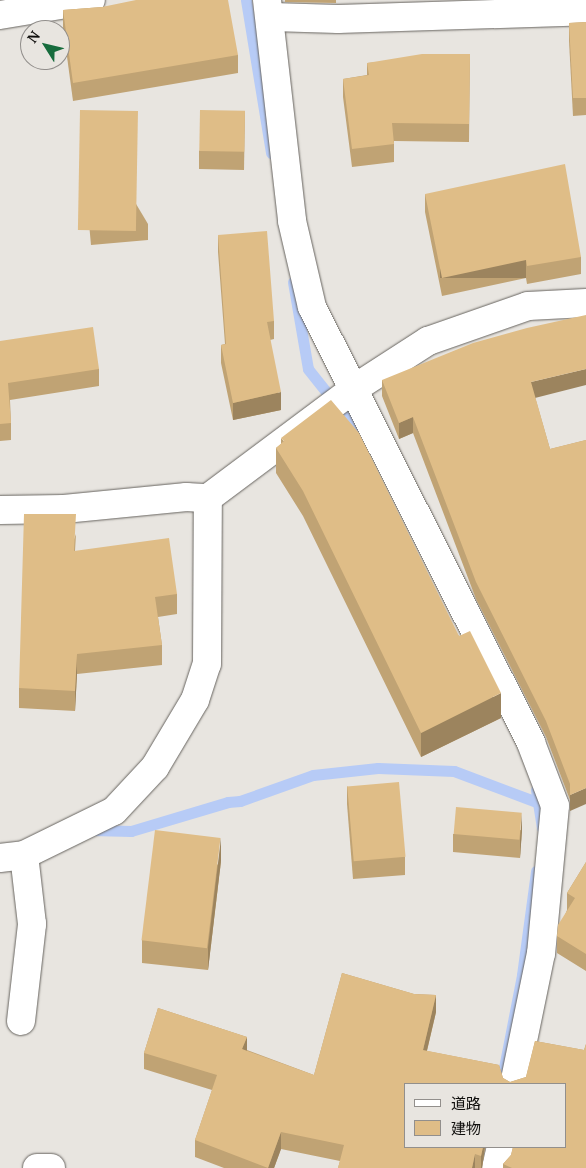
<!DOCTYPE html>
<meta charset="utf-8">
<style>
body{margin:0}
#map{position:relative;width:586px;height:1168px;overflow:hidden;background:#e8e5e0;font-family:"PT Serif","Noto Sans JP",serif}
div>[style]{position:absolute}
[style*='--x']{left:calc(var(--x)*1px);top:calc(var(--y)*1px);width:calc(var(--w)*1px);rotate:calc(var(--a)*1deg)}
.stream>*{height:11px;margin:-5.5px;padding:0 5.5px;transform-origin:5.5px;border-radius:5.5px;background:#b7cbf6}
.roads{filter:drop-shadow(0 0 1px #67645f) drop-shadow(0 0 1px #67645f)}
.minor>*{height:28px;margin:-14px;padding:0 14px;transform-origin:14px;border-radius:14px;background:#fff}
.wall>*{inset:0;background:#c0a374}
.shaded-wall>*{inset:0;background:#9c845e;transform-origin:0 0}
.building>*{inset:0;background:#dfbd87;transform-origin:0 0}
span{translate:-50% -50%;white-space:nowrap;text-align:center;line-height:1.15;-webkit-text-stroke:4.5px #e8e5e0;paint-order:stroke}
.legend{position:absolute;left:404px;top:1083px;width:162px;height:65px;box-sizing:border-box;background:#e8e5e0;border:1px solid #928f8c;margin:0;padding:6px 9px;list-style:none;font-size:15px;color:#100f0d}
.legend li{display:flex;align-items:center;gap:10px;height:25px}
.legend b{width:25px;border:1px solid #928f8c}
.north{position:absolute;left:20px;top:20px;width:50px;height:50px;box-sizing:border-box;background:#e8e5e0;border:1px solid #928f8c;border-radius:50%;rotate:306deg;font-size:14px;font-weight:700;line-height:20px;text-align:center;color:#100f0d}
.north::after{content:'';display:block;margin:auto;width:18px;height:22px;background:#176c3d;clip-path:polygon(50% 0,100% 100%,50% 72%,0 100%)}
</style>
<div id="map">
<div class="stream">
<i style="--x:246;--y:0;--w:155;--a:80.7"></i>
<i style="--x:293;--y:282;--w:88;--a:80.2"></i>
<i style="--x:308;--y:369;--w:93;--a:51.5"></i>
<i style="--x:536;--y:790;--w:38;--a:81"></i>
<i style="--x:91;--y:830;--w:40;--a:1.4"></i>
<i style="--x:131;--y:831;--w:101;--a:-16.6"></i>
<i style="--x:228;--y:802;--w:12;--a:-5"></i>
<i style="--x:240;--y:801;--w:77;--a:-19.6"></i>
<i style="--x:313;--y:775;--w:65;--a:-6.1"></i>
<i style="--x:378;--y:768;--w:76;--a:2.3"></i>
<i style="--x:454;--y:771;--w:91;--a:20.6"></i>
<i style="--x:502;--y:1078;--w:105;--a:-79"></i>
<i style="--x:522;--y:975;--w:105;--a:-82.3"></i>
</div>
<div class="roads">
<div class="minor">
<i style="--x:267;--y:0;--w:222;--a:83.5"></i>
<i style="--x:292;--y:221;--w:88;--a:76.9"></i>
<i style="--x:312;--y:307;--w:488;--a:63.3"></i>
<i style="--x:531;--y:743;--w:67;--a:69.1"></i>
<i style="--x:555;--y:806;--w:148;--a:95.4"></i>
<i style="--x:541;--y:953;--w:134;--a:101.6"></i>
<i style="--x:0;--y:15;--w:92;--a:-9.4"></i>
<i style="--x:272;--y:17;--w:66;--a:1.7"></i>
<i style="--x:338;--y:19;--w:248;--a:-1.8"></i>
<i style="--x:0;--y:510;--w:64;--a:-0.9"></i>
<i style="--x:64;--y:509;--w:123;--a:-5.6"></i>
<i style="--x:186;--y:497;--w:22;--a:3"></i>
<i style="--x:208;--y:498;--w:184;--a:-36.8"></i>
<i style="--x:355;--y:388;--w:87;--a:-32.8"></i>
<i style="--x:428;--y:341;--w:106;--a:-19.3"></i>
<i style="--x:528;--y:306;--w:58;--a:-3"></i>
<i style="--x:0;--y:858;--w:24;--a:-7"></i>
<i style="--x:24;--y:855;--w:100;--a:-26.1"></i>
<i style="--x:114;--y:811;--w:60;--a:-47"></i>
<i style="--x:155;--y:767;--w:78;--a:-59.2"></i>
<i style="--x:195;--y:700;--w:38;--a:-72"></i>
<i style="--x:207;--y:664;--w:166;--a:-89.7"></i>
<i style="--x:21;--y:1021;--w:98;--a:-83.5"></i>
<i style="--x:32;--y:924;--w:69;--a:-96.6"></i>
<i style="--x:37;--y:1168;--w:14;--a:0"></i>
<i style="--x:496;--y:1168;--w:22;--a:-77"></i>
</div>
</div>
<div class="wall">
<i style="clip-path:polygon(285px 0,336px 0,336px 3px,285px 2px)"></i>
<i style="clip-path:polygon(102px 7px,238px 55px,238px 73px,73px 101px,63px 27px,63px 10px)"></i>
<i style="clip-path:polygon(586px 22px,586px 115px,573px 116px,569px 41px,569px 23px)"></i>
<i style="clip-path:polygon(470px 54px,469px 142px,394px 141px,394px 162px,352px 167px,343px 97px,343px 79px,367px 75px,367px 63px)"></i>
<i style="clip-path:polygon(80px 110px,148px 224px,148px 240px,91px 245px,80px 126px)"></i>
<i style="clip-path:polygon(245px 111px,244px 170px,199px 169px,199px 151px)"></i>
<i style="clip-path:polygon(425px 194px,581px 257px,581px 274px,527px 284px,526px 278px,442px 296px,425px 212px)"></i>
<i style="clip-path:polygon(218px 235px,274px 321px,274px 339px,270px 340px,281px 410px,233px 420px,221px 363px,221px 345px,225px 344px,218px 252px)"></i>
<i style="clip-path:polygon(0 341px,99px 369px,99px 386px,10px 400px,11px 423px,11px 440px,0 441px)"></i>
<i style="clip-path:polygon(382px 380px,535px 397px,550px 449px,586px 440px,570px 811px,570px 800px,546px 737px,476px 599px,413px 433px,399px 439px,382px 396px)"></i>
<i style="clip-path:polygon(281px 438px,459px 636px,501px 718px,421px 757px,303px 516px,276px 473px,276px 448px,281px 444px)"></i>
<i style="clip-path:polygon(76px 534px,75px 551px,177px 594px,177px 614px,158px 617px,162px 645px,162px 665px,77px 674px,75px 711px,19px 708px,19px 688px)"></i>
<i style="clip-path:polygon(347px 786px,405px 857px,405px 875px,353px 879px,347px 804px)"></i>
<i style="clip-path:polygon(522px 830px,520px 858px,453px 852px,453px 834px)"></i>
<i style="clip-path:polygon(221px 861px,208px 970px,142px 963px,142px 940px)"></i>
<i style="clip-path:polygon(586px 862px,586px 971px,557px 953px,557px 936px,567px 910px,567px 893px)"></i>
<i style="clip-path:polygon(342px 973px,414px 994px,436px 995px,436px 1012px,427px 1051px,499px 1065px,503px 1078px,510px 1082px,526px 1077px,535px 1041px,584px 1050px,586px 1044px,586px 1168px,503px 1168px,503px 1164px,511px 1155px,513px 1147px,565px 1147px,565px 1084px,405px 1084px,405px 1147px,485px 1147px,482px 1168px,338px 1168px,340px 1161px,281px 1149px,274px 1168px,224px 1168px,195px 1157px,195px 1140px,212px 1090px,144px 1069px,144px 1053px,158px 1008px,247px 1037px,247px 1050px,314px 1075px)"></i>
</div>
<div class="shaded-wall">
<i style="left:526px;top:260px;width:18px;height:86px;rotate:90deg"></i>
<i style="clip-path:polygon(586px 369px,586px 385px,531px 399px,531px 382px)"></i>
<i style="clip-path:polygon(281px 392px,281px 410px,233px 420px,233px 403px)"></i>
<i style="clip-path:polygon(413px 417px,413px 433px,399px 439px,399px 423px)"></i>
<i style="clip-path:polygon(77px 654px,77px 674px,75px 711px,75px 691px)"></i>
<i style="clip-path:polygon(501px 693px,501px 718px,421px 757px,421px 733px)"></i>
<i style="clip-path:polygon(586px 788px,586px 804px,570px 811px,570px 795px)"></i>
<i style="clip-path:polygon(522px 813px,522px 830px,520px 858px,520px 840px)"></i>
<i style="clip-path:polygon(221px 838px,221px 861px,208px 970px,208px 947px)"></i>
<i style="clip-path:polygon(436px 995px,436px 1012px,423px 1067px,423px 1050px)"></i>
<i style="clip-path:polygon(247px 1037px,247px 1053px,242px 1049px)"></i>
<i style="clip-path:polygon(281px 1132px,281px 1149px,274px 1168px,268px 1168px)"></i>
<i style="clip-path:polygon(483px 1147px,485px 1147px,482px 1168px,481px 1168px,481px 1156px)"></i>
<i style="clip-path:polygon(475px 1154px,475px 1168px,472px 1168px)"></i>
</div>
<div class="building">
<i style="clip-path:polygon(136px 0,228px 0,238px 55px,73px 83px,63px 10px,102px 7px)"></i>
<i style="clip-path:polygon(586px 22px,586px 98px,573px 98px,569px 23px)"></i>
<i style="clip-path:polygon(422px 54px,470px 54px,469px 124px,392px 123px,394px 144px,352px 149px,343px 79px,369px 75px,367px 63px)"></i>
<i style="left:80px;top:110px;width:58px;height:120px;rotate:1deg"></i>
<i style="left:200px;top:110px;width:45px;height:41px;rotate:1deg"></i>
<i style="clip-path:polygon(565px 164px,581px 257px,527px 266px,526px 260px,442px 278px,425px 194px)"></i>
<i style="clip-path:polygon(267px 231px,274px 321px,267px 322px,281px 392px,233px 403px,221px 345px,226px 344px,218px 235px)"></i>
<i style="clip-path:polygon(586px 315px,586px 369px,531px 382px,550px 449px,586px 440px,586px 788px,570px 795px,570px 784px,546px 721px,476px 582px,413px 417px,399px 423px,382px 380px,473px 343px,527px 328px)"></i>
<i style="clip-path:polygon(93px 327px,99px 369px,8px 383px,11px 423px,0 424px,0 341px)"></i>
<i style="clip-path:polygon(331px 400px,359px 433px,459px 636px,470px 631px,501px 693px,421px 733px,303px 491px,276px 448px,284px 441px,281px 438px)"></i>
<i style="clip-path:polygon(24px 514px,76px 514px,74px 551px,169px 538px,177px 594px,155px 597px,162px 645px,77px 654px,75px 691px,19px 688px)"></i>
<i style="left:399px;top:782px;width:75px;height:52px;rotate:85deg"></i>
<i style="left:456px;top:807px;width:66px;height:27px;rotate:5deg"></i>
<i style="left:155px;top:830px;width:66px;height:111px;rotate:7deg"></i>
<i style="clip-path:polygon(586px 862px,586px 954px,557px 936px,558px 925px,575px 898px,567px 893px)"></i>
<i style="clip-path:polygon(342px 973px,414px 994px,436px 995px,423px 1050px,499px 1065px,503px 1078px,510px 1082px,526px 1077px,535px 1041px,584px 1050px,586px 1044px,586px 1168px,512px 1168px,503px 1164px,511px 1155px,513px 1147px,565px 1147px,565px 1084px,405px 1084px,405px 1147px,483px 1147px,481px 1156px,475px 1154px,472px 1168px,338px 1168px,344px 1145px,281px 1132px,268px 1168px,195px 1140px,217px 1075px,144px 1053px,158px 1008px,247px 1037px,242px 1049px,314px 1075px)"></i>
</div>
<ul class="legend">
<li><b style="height:6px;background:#fff"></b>道路</li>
<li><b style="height:14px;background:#dfbd87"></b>建物</li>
</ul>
<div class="north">N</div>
</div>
